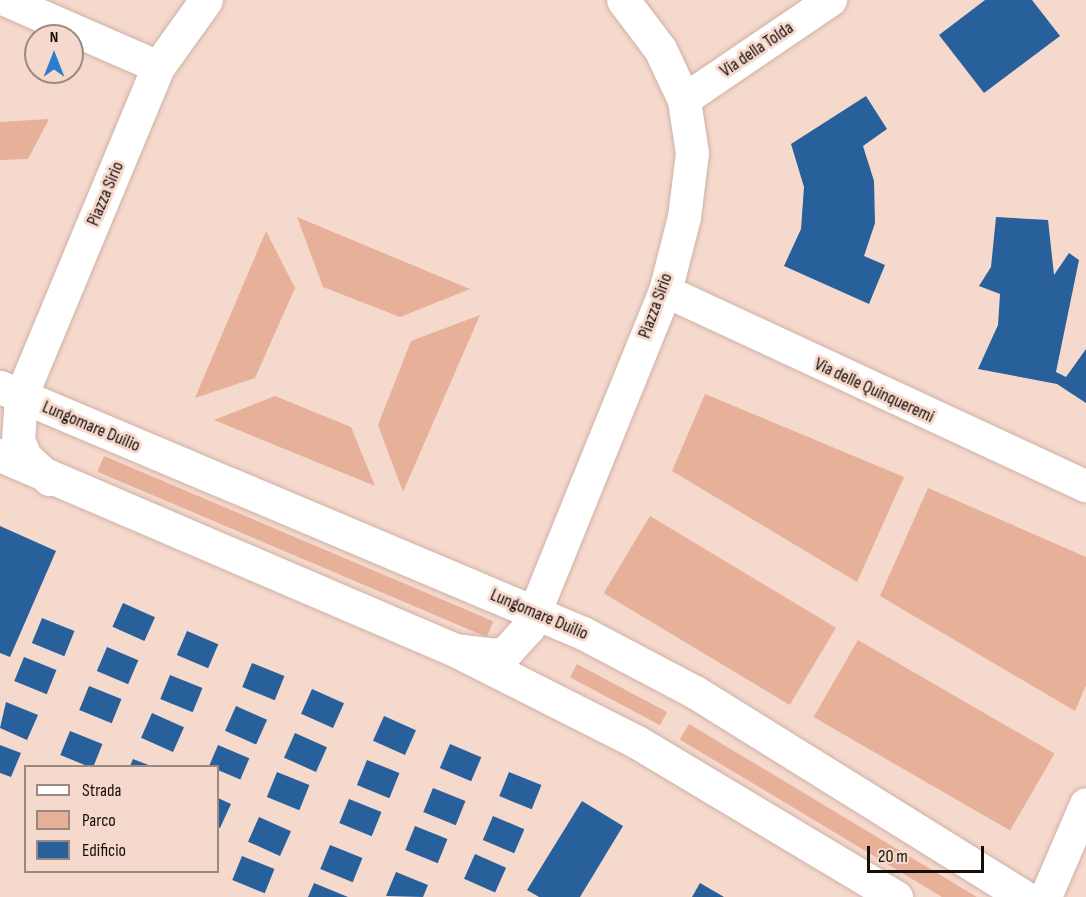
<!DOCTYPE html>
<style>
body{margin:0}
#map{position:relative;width:1086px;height:897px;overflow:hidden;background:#f6d9cd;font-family:"Sofia Sans Condensed",sans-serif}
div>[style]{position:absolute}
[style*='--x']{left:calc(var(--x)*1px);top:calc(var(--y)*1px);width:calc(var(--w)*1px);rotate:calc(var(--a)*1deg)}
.green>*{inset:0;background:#e7b098;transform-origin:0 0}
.building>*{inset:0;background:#27609a;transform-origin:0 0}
.roads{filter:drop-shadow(0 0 2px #ceb2a6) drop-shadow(0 0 2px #ceb2a6)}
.minor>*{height:32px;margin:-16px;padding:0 16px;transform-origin:16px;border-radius:16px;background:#fff}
.tertiary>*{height:33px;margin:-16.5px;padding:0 16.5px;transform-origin:16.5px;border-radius:16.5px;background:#fff}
.secondary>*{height:33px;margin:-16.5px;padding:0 16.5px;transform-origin:16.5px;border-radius:16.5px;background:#fff}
span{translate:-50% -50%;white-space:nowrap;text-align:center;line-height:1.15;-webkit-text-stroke:6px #f6d9cd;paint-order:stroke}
.street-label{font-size:18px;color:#170e0a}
.legend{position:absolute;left:24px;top:765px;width:195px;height:108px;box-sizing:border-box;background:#f6d9cd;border:2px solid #9d887f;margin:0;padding:8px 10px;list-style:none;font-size:18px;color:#170e0a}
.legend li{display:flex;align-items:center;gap:12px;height:30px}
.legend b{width:30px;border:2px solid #9d887f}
.north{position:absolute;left:24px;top:24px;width:60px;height:60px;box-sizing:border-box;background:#f6d9cd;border:2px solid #9d887f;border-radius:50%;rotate:0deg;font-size:16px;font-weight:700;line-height:24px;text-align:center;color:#170e0a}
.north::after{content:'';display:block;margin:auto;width:21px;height:27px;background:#2c7ecd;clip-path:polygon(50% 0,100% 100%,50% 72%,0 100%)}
.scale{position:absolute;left:867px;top:846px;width:117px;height:27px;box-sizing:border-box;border:3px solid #170e0a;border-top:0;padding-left:8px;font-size:18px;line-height:21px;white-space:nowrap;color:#170e0a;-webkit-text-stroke:4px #f6d9cd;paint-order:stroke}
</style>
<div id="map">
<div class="green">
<i style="clip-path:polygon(49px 119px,28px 159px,0 160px,0 122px)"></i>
<i style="clip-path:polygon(297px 217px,470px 289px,400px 317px,323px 287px)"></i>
<i style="clip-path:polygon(266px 231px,295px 288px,255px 378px,195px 398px)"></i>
<i style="clip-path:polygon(480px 315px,403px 492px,378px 425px,411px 341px)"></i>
<i style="clip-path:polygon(705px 394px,904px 477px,857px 582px,672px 471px)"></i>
<i style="clip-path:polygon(275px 396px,351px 427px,375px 486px,214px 420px)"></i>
<i style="left:104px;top:456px;width:423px;height:17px;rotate:23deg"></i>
<i style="clip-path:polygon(928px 488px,1086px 557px,1086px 685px,1075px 711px,880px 596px)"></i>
<i style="left:650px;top:516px;width:217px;height:90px;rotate:31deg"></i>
<i style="left:858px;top:640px;width:227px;height:89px;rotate:30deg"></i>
<i style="left:577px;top:664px;width:102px;height:15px;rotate:28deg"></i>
<i style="left:689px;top:724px;width:337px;height:18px;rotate:31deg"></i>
</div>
<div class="building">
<i style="clip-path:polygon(985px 0,1032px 0,1060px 36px,984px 93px,939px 35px)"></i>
<i style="clip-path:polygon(866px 96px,887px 129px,863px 146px,874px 181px,875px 223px,864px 256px,885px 265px,869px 304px,784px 266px,801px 229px,804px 187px,791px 144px)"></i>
<i style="clip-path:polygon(996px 217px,1048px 220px,1054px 275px,1069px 253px,1079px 260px,1056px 372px,1066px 377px,1086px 349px,1086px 403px,1057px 384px,978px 369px,998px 325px,1000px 294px,979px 286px,991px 267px)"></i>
<i style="clip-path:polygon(0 526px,56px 551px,10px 657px,0 653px)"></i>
<i style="left:123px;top:603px;width:35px;height:26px;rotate:24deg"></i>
<i style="left:42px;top:618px;width:35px;height:27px;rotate:22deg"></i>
<i style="left:187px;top:631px;width:34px;height:26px;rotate:23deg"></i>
<i style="left:107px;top:647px;width:34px;height:26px;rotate:23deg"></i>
<i style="left:24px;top:657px;width:35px;height:26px;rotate:22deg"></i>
<i style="left:252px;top:663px;width:35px;height:26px;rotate:22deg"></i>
<i style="left:170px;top:675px;width:35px;height:26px;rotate:22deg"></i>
<i style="left:89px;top:686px;width:35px;height:26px;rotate:22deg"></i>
<i style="left:312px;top:689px;width:35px;height:27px;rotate:24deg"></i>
<i style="clip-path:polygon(6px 702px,38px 715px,27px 740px,0 728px)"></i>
<i style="left:236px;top:706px;width:34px;height:27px;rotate:24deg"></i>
<i style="left:152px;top:713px;width:35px;height:27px;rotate:24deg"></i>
<i style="left:384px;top:716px;width:35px;height:27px;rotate:24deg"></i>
<i style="left:70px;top:731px;width:35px;height:26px;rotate:22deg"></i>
<i style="left:295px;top:733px;width:35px;height:27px;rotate:24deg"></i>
<i style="left:450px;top:744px;width:34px;height:26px;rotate:23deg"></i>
<i style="clip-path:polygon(0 745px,21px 753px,11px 777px,0 773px)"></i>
<i style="left:218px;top:745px;width:34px;height:23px;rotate:23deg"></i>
<i style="clip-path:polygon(133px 759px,151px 766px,130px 766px)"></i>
<i style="left:367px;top:760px;width:35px;height:27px;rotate:22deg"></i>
<i style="left:277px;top:772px;width:35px;height:27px;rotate:22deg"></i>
<i style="left:509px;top:772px;width:35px;height:26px;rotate:22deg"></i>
<i style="left:433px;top:788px;width:35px;height:26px;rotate:22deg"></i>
<i style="clip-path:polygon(218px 798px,231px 804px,220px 828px,218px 827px)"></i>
<i style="left:349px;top:799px;width:35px;height:26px;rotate:22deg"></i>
<i style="clip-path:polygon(582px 801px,623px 826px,580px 897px,539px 897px,527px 890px)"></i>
<i style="left:493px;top:816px;width:34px;height:26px;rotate:23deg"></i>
<i style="left:259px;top:817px;width:35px;height:27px;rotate:24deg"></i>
<i style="left:415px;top:826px;width:35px;height:26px;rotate:22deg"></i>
<i style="left:330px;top:845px;width:35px;height:26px;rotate:22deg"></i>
<i style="left:475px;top:854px;width:34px;height:27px;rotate:24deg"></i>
<i style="left:242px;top:856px;width:35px;height:26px;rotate:22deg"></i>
<i style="clip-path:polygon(396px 872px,428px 885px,423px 897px,386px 896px)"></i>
<i style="clip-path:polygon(314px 883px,348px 897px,308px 897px)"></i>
<i style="clip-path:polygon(700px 883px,724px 897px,692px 897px)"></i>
</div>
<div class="roads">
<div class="minor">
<i style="--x:5;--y:0;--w:167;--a:23.6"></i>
<i style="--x:684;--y:100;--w:178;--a:-34.2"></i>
<i style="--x:665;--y:291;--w:464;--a:24.9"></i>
<i style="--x:1046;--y:897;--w:101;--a:-66.7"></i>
</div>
<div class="tertiary">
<i style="--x:49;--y:479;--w:33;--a:-137"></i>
<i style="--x:25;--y:457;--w:18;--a:-112"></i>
<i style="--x:18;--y:440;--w:44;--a:-86.1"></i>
<i style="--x:21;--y:396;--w:356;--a:-67.4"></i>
<i style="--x:158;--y:67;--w:82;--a:-54.4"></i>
<i style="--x:456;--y:650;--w:40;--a:7.1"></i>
<i style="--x:496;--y:655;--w:12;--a:-20"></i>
<i style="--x:507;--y:651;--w:31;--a:-48"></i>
<i style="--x:528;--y:628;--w:364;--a:-67.9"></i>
<i style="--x:665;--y:291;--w:76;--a:-75.6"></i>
<i style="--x:684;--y:217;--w:64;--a:-82.9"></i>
<i style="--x:692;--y:153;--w:54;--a:-98.6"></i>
<i style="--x:684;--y:100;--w:56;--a:-115.2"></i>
<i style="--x:660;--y:49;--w:61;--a:-127.1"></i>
</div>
<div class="secondary">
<i style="--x:0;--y:387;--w:633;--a:22.88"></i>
<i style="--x:583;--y:633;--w:127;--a:27.8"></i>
<i style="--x:695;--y:692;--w:388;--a:31.9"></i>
<i style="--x:0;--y:455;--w:495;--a:23.2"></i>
<i style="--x:455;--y:650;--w:204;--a:26.8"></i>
<i style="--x:637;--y:742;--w:302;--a:30.9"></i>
</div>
</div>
<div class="street-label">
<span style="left:757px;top:50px;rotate:-34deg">Via della Tolda</span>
<span style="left:106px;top:194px;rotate:-67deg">Piazza Sirio</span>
<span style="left:656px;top:306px;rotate:-70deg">Piazza Sirio</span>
<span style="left:874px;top:391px;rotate:25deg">Via delle Quinqueremi</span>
<span style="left:91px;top:427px;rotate:23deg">Lungomare Duilio</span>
<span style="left:539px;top:615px;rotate:23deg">Lungomare Duilio</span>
</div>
<ul class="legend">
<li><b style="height:8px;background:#fff"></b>Strada</li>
<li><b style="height:16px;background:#e7b098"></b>Parco</li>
<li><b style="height:16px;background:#27609a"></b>Edificio</li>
</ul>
<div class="north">N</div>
<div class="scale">20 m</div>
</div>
